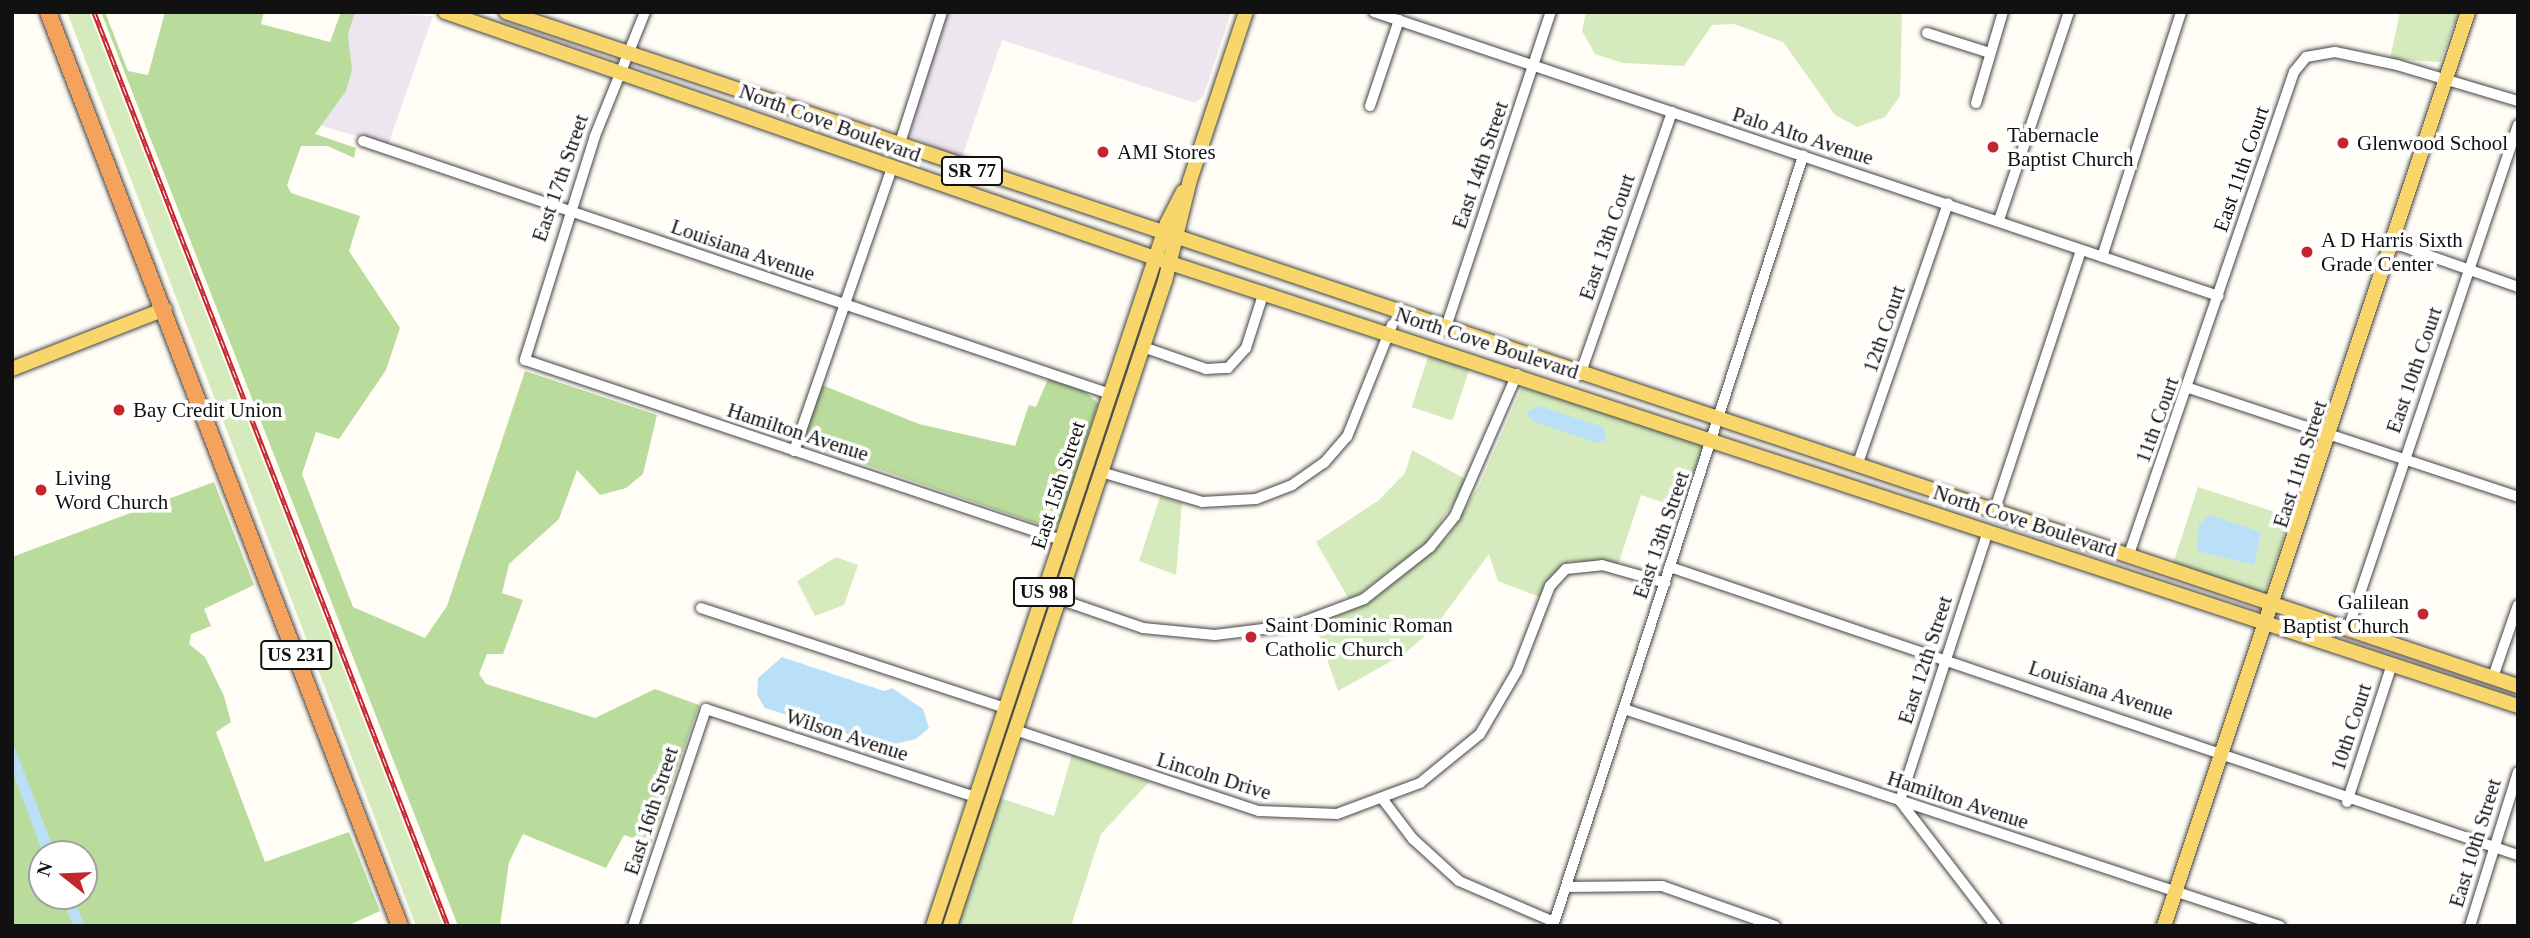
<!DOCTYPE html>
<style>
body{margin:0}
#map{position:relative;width:2530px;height:938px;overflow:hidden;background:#fffdf5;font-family:Georgia,serif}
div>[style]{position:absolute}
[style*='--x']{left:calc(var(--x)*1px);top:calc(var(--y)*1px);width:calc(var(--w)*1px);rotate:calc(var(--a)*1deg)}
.industrial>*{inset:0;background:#eee6ef}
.green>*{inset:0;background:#d5ebbd;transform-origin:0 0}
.forest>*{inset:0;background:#b9dc9c}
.water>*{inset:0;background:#b9e0f7}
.roads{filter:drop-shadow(0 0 2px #444) drop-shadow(0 0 2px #444)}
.minor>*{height:10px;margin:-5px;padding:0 5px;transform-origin:5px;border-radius:5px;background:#fff}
.major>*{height:14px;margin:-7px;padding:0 7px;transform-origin:7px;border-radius:7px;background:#f9d66b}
.highway>*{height:16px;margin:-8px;padding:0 8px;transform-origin:8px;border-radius:8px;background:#f5a25d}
.rail>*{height:5px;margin-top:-2.5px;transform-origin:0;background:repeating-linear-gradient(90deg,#fff 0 8px,#c4262e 0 16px);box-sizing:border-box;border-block:2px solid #c4262e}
.dots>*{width:19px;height:19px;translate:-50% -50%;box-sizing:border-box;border:4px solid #fff;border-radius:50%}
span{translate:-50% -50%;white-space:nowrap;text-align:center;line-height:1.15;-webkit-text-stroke:7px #fff;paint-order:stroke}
.shield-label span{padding:2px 5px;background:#fff;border:2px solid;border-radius:5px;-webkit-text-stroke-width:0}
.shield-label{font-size:19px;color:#111;font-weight:700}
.street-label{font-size:21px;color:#111}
.poi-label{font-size:21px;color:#111}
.left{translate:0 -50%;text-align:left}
.right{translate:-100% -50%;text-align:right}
.frame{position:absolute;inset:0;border:14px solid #111;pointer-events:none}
.north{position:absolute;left:28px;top:840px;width:70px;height:70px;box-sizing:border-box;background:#fff;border:2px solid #a0a0a0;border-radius:50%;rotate:288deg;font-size:19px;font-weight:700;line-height:28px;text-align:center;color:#111}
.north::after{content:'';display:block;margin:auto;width:24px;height:32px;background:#c4262e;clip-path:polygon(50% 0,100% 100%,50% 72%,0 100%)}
</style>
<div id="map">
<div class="industrial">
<i style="clip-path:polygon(345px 12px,433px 16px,388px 145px,308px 122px)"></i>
<i style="clip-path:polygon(947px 12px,1231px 12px,1203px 97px,1195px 103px,1002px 40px,961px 160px,909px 135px)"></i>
</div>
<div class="green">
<i style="clip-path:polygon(67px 12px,89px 12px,443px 926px,416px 926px)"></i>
<i style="clip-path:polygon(1586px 12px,1902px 12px,1900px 96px,1885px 117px,1857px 127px,1835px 115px,1783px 42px,1734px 24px,1712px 25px,1684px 66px,1623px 63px,1595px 54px,1582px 31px)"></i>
<i style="clip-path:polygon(2400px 12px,2459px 12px,2440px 62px,2390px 59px)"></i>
<i style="left:1429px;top:354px;width:43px;height:56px;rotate:18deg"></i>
<i style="clip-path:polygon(1522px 387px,1698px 443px,1703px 450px,1685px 510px,1641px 495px,1618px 565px,1570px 561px,1540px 597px,1498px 581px,1489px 554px,1434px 628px,1404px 654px,1338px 691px,1315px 624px,1368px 603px,1448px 537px,1480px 484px)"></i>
<i style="clip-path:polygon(1412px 450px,1469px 481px,1425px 544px,1350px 601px,1316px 542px,1379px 500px,1405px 473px)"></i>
<i style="left:2198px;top:487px;width:97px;height:80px;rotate:18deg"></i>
<i style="clip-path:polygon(1160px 497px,1182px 503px,1176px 575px,1139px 561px)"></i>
<i style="clip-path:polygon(836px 557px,858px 565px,844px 605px,815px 616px,797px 581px)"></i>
<i style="clip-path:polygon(1072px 755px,1149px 782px,1101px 834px,1071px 926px,957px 926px,1000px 798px,1054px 816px)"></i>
</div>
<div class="forest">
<i style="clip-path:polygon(101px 12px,105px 12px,128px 71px,148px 75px,165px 12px,264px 12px,261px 24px,330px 42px,341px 12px,355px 12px,348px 34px,352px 70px,346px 91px,315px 134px,356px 148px,354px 158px,328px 146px,301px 146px,287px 185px,291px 193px,360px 216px,349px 251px,400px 328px,386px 370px,339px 439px,316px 432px,302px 474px,353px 607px,425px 638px,447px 606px,525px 371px,657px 415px,643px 474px,626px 488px,600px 495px,577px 470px,559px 519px,509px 564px,502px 593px,523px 600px,503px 654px,487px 654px,479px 674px,486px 684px,595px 718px,655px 689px,699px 705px,651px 844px,624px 835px,606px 868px,523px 834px,509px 862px,500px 926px,458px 926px)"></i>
<i style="clip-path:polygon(1048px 379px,1084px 391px,1098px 403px,1061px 520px,1052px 529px,803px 443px,822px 385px,919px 424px,1015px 446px,1029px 405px,1036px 407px)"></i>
<i style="clip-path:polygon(evenodd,214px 482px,254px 585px,204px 609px,211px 626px,191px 634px,189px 644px,205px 657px,224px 696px,231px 722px,216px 732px,265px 862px,349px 832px,380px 911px,347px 926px,12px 926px,12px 557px,214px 482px,42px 854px,84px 854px,84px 896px,42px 896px,42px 854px)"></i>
</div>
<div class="water">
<i style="clip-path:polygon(1539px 406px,1603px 427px,1607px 440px,1596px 443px,1532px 421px,1527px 412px)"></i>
<i style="clip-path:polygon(2210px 515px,2261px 532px,2254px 565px,2197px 551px,2199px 524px)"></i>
<i style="clip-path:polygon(782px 657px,884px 691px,892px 688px,923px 709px,929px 728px,916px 739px,885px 746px,765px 708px,757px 695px,758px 678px)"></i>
<i style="clip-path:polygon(12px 741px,52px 844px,55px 854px,44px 854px,40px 845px,12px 770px)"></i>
<i style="clip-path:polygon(61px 896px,73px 896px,85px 926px,73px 926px)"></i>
</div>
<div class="roads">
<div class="minor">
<i style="--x:645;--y:12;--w:134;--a:112"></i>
<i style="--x:595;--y:136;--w:235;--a:107.4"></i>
<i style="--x:525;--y:360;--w:565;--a:18.56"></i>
<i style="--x:1374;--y:12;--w:891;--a:18.58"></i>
<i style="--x:1927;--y:33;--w:66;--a:17.6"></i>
<i style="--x:1976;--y:103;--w:95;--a:-73.5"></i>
<i style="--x:1370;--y:106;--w:91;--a:-71.4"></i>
<i style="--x:363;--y:141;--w:789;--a:18.71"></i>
<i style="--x:899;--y:146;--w:141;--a:-72.2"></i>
<i style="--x:1999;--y:220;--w:219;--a:-71.4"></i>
<i style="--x:2393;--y:243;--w:133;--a:19.4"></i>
<i style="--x:2102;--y:257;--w:257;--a:-72.1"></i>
<i style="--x:1445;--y:330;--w:335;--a:-71.6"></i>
<i style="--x:1143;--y:347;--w:67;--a:19.2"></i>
<i style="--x:1206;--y:369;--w:22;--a:-3"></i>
<i style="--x:1228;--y:368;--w:27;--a:-48"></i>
<i style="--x:1246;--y:348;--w:59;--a:-72.2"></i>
<i style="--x:1580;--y:375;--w:279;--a:-70.7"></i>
<i style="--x:2189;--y:388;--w:347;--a:18.3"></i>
<i style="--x:794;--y:451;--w:299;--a:-70.9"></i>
<i style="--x:1857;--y:466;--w:278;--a:-70.9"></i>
<i style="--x:1101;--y:472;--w:105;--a:16.5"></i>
<i style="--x:1202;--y:502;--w:54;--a:-3.2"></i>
<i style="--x:1256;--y:499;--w:39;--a:-21"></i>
<i style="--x:1292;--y:485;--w:39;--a:-35"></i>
<i style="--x:1324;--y:463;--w:35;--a:-49"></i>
<i style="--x:1347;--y:437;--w:121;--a:-68.1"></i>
<i style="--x:1994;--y:512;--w:276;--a:-71.6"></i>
<i style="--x:1988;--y:531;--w:284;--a:108.1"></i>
<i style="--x:1900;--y:801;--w:158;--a:52.5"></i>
<i style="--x:2128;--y:557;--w:513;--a:-71.11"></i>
<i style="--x:2294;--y:72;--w:19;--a:-51"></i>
<i style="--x:2306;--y:57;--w:29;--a:-10"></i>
<i style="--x:2335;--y:52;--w:63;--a:11.8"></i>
<i style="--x:2397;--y:65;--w:126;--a:16.6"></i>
<i style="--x:1670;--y:567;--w:896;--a:18.76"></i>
<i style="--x:1059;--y:599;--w:89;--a:19"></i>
<i style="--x:1143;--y:628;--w:72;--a:5.6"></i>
<i style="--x:1215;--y:635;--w:81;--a:-7.1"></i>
<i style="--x:1295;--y:625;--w:74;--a:-20.6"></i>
<i style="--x:1364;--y:599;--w:84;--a:-38.2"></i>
<i style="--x:1430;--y:547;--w:40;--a:-51"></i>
<i style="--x:1455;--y:516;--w:155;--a:-66.4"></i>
<i style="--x:701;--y:608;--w:320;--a:18.2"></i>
<i style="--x:2348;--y:629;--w:532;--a:-71.36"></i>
<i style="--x:2493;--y:677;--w:76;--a:-70.9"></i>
<i style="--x:1624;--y:709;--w:691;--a:18.3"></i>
<i style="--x:1015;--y:730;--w:257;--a:18.4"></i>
<i style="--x:1259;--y:811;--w:78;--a:2.2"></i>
<i style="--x:1337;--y:814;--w:89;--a:-20.5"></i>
<i style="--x:1420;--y:783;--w:77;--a:-39.2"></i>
<i style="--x:1480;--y:734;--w:73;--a:-59.6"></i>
<i style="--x:1517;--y:671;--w:91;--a:-68.8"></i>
<i style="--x:1550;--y:586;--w:23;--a:-47"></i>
<i style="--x:1566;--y:569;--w:36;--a:-6"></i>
<i style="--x:1602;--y:565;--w:66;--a:15.7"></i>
<i style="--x:1384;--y:801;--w:48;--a:52.7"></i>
<i style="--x:1413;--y:839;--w:62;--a:42.4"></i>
<i style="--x:1459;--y:881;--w:103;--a:23.3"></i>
<i style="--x:2347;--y:802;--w:145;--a:-71.9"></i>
<i style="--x:1566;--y:887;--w:96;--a:-0.6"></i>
<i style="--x:1662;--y:886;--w:120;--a:19.5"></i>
<i style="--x:633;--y:926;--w:229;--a:-71.4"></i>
<i style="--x:706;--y:709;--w:284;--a:18.1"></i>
<i style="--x:1553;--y:926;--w:810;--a:-72.01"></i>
<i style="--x:2470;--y:926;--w:161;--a:-72.7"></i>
</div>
<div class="major">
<i style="--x:445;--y:12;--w:751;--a:19.11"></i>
<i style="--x:1155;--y:258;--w:1435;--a:18.2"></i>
<i style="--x:506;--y:12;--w:2122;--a:18.52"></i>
<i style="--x:12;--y:369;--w:164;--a:-21.4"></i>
<i style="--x:933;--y:926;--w:741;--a:-71.59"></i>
<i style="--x:1167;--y:223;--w:35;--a:-63"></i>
<i style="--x:950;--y:926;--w:680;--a:-71.57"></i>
<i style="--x:1165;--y:281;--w:104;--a:-76.1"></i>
<i style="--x:1190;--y:180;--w:177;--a:-71.6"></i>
<i style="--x:2164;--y:926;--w:963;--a:-71.6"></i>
</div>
<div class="highway">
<i style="--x:48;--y:12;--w:979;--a:68.94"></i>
</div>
</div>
<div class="rail">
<i style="--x:94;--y:12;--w:980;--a:68.83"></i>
</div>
<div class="dots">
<i style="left:2343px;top:143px;background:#c4262e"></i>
<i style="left:1993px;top:147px;background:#c4262e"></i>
<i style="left:1103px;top:152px;background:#c4262e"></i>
<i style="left:2307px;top:252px;background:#c4262e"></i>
<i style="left:119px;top:410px;background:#c4262e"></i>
<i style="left:41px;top:490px;background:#c4262e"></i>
<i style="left:2423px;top:614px;background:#c4262e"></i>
<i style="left:1251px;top:637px;background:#c4262e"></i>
</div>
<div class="shield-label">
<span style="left:972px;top:171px">SR 77</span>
<span style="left:1044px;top:592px">US 98</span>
<span style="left:296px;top:655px">US 231</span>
</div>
<div class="street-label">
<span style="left:830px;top:123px;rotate:20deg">North Cove Boulevard</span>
<span style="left:1803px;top:136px;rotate:18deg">Palo Alto Avenue</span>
<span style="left:1480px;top:165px;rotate:-71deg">East 14th Street</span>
<span style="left:2241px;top:169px;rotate:-71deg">East 11th Court</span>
<span style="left:560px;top:178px;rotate:-71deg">East 17th Street</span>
<span style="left:1607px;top:237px;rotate:-71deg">East 13th Court</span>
<span style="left:743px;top:250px;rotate:19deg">Louisiana Avenue</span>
<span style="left:1884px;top:329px;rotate:-71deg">12th Court</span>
<span style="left:1487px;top:343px;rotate:18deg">North Cove Boulevard</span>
<span style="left:2414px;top:370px;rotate:-71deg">East 10th Court</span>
<span style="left:2157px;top:420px;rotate:-70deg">11th Court</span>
<span style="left:798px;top:432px;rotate:18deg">Hamilton Avenue</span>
<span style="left:2300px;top:464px;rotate:-72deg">East 11th Street</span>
<span style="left:1058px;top:485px;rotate:-72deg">East 15th Street</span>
<span style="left:2025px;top:521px;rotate:18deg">North Cove Boulevard</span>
<span style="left:1661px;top:535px;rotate:-71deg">East 13th Street</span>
<span style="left:1925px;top:660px;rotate:-72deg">East 12th Street</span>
<span style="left:2101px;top:690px;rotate:18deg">Louisiana Avenue</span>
<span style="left:2351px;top:727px;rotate:-72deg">10th Court</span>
<span style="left:847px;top:735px;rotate:18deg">Wilson Avenue</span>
<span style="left:1214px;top:776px;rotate:17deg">Lincoln Drive</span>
<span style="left:1958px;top:800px;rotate:18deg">Hamilton Avenue</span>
<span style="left:651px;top:811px;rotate:-72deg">East 16th Street</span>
<span style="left:2475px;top:843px;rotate:-73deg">East 10th Street</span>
</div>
<div class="poi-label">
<span class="left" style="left:2007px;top:147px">Tabernacle<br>Baptist Church</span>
<span class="left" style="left:2357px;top:143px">Glenwood School</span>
<span class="left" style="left:1117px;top:152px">AMI Stores</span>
<span class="left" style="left:2321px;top:252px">A D Harris Sixth<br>Grade Center</span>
<span class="left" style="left:133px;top:410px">Bay Credit Union</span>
<span class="left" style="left:55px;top:490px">Living<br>Word Church</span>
<span class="right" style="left:2409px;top:614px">Galilean<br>Baptist Church</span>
<span class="left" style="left:1265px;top:637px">Saint Dominic Roman<br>Catholic Church</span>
</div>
<div class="frame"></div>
<div class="north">N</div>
</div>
